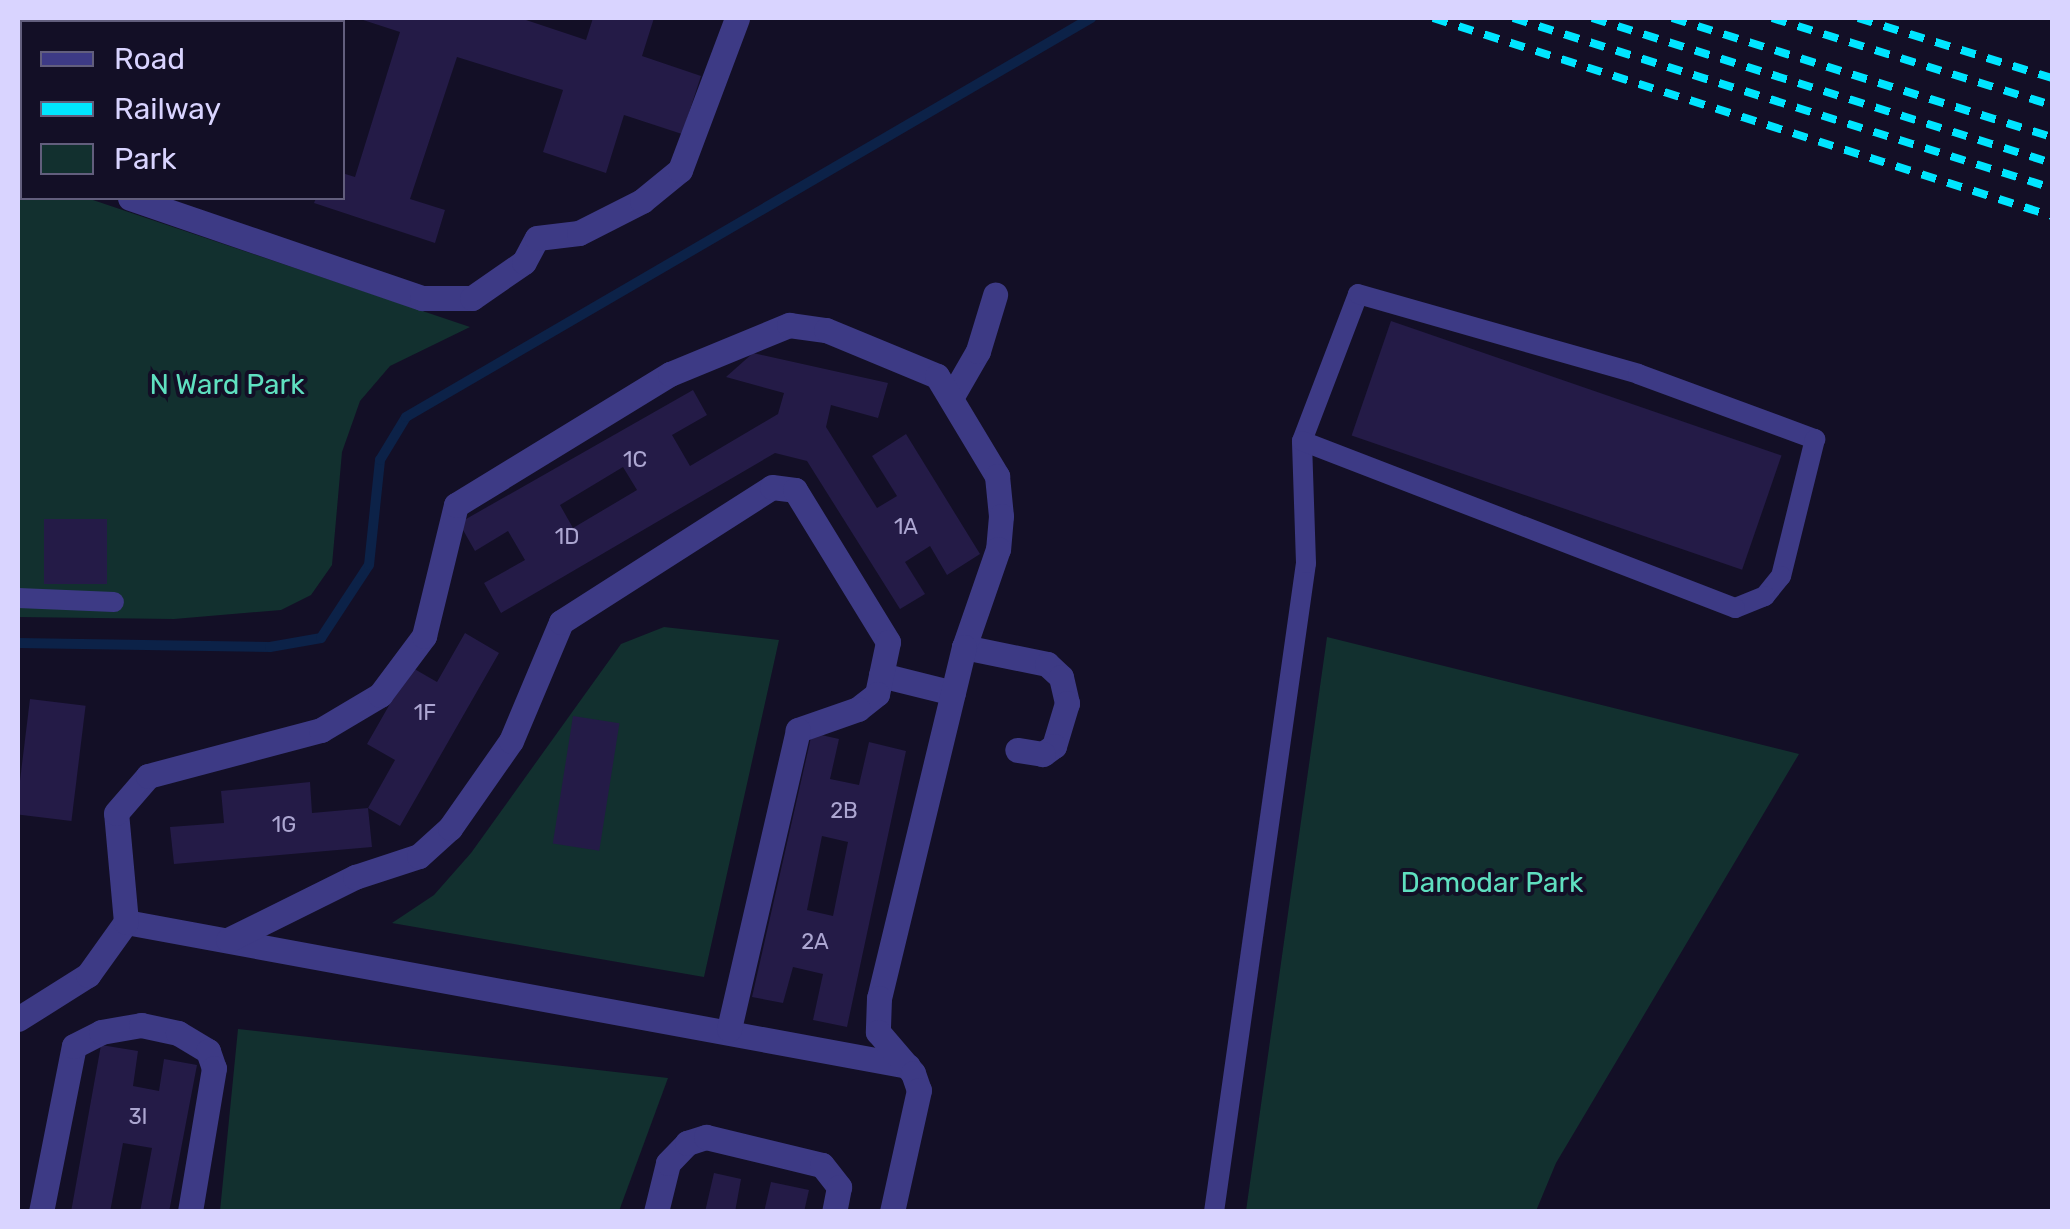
<!DOCTYPE html>
<style>
body{margin:0}
#map{position:relative;width:2070px;height:1229px;overflow:hidden;background:#130f26;font-family:Rubik,sans-serif}
div>[style]{position:absolute}
[style*='--x']{left:calc(var(--x)*1px);top:calc(var(--y)*1px);width:calc(var(--w)*1px);rotate:calc(var(--a)*1deg)}
.green>*{inset:0;background:#12302f}
.stream>*{height:10px;margin:-5px;padding:0 5px;transform-origin:5px;border-radius:5px;background:#0c2248}
.building>*{inset:0;background:#241b47;transform-origin:0 0}
.service>*{height:20px;margin:-10px;padding:0 10px;transform-origin:10px;border-radius:10px;background:#3d3a85}
.minor>*{height:25px;margin:-12.5px;padding:0 12.5px;transform-origin:12.5px;border-radius:12.5px;background:#3d3a85}
.rail>*{height:8px;margin-top:-4px;transform-origin:0;background:repeating-linear-gradient(90deg,#00e5ff 0 15px,transparent 0 27px)}
span{translate:-50% -50%;white-space:nowrap;text-align:center;line-height:1.15;-webkit-text-stroke:8px #130f26;paint-order:stroke}
.number-label{font-size:22px;color:#aca6d1}
.number-label span{-webkit-text-stroke-width:0}
.park-label{font-size:28px;color:#5fe0c0}
.frame{position:absolute;inset:0;border:20px solid #d9d4ff;pointer-events:none}
.legend{position:absolute;left:20px;top:20px;width:325px;height:180px;box-sizing:border-box;background:#130f26;border:2px solid #625e7d;margin:0;padding:12px 18px;list-style:none;font-size:30px;color:#d9d4ff}
.legend li{display:flex;align-items:center;gap:20px;height:50px}
.legend b{width:50px;border:2px solid #625e7d}
</style>
<div id="map">
<div class="green">
<i style="clip-path:polygon(18px 174px,22px 198px,87px 198px,470px 327px,390px 366px,360px 401px,342px 452px,332px 565px,311px 595px,281px 610px,174px 619px,18px 617px)"></i>
<i style="clip-path:polygon(664px 627px,779px 640px,704px 977px,392px 923px,434px 895px,471px 853px,621px 644px)"></i>
<i style="clip-path:polygon(1327px 637px,1799px 754px,1556px 1163px,1536px 1211px,1246px 1211px)"></i>
<i style="clip-path:polygon(238px 1029px,668px 1078px,619px 1211px,220px 1211px)"></i>
</div>
<div class="stream">
<i style="--x:18;--y:643;--w:252;--a:0.9"></i>
<i style="--x:270;--y:647;--w:52;--a:-10"></i>
<i style="--x:321;--y:638;--w:87;--a:-56.7"></i>
<i style="--x:369;--y:565;--w:106;--a:-84"></i>
<i style="--x:380;--y:460;--w:50;--a:-58.8"></i>
<i style="--x:406;--y:417;--w:793;--a:-30.22"></i>
</div>
<div class="building">
<i style="clip-path:polygon(28px 18px,97px 18px,27px 22px)"></i>
<i style="clip-path:polygon(357px 18px,520px 18px,586px 40px,593px 18px,654px 18px,642px 56px,701px 76px,682px 134px,624px 115px,606px 173px,543px 152px,563px 90px,457px 57px,410px 199px,445px 210px,435px 243px,314px 203px,316px 198px,342px 198px,342px 173px,355px 177px,400px 32px)"></i>
<i style="left:1391px;top:321px;width:413px;height:121px;rotate:19deg"></i>
<i style="clip-path:polygon(evenodd,753px 353px,888px 383px,878px 418px,831px 405px,826px 427px,877px 508px,897px 496px,872px 456px,906px 434px,980px 554px,947px 575px,930px 546px,905px 562px,925px 594px,900px 609px,807px 461px,775px 453px,501px 613px,484px 583px,525px 560px,508px 531px,475px 551px,459px 523px,693px 390px,707px 415px,672px 435px,690px 466px,778px 414px,784px 393px,726px 377px,753px 353px,623px 467px,637px 490px,573px 528px,560px 505px,623px 467px)"></i>
<i style="left:44px;top:519px;width:63px;height:65px"></i>
<i style="clip-path:polygon(465px 633px,499px 653px,400px 826px,368px 808px,395px 760px,367px 744px,411px 667px,437px 682px)"></i>
<i style="left:30px;top:699px;width:56px;height:116px;rotate:7deg"></i>
<i style="left:573px;top:716px;width:47px;height:129px;rotate:9deg"></i>
<i style="clip-path:polygon(evenodd,812px 733px,839px 739px,830px 779px,859px 785px,869px 742px,906px 751px,847px 1027px,813px 1020px,823px 974px,793px 967px,783px 1003px,752px 997px,812px 733px,822px 836px,848px 842px,833px 916px,807px 910px,822px 836px)"></i>
<i style="clip-path:polygon(310px 782px,312px 813px,368px 808px,372px 847px,174px 864px,170px 827px,224px 823px,221px 791px)"></i>
<i style="clip-path:polygon(101px 1045px,138px 1051px,133px 1086px,159px 1091px,164px 1059px,197px 1065px,169px 1212px,140px 1212px,152px 1148px,123px 1143px,110px 1212px,71px 1212px)"></i>
<i style="clip-path:polygon(714px 1173px,741px 1179px,735px 1212px,705px 1212px)"></i>
<i style="clip-path:polygon(771px 1182px,809px 1190px,804px 1212px,764px 1212px)"></i>
</div>
<div class="service">
<i style="--x:18;--y:598;--w:96;--a:2.4"></i>
<i style="--x:1214;--y:1212;--w:655;--a:-81.93"></i>
<i style="--x:1306;--y:563;--w:122;--a:-91.9"></i>
<i style="--x:1302;--y:441;--w:157;--a:-69.1"></i>
<i style="--x:1358;--y:294;--w:291;--a:15.9"></i>
<i style="--x:1638;--y:374;--w:189;--a:20.2"></i>
<i style="--x:1815;--y:439;--w:141;--a:103.9"></i>
<i style="--x:1781;--y:576;--w:26;--a:129"></i>
<i style="--x:1765;--y:596;--w:32;--a:158"></i>
<i style="--x:1735;--y:608;--w:464;--a:-158.9"></i>
</div>
<div class="minor">
<i style="--x:18;--y:159;--w:4;--a:27"></i>
<i style="--x:130;--y:198;--w:309;--a:18.9"></i>
<i style="--x:422;--y:298;--w:50;--a:0"></i>
<i style="--x:472;--y:298;--w:63;--a:-34.7"></i>
<i style="--x:524;--y:262;--w:27;--a:-62"></i>
<i style="--x:537;--y:238;--w:42;--a:-6.8"></i>
<i style="--x:579;--y:233;--w:71;--a:-26.9"></i>
<i style="--x:642;--y:201;--w:49;--a:-39.2"></i>
<i style="--x:680;--y:170;--w:162;--a:-69.4"></i>
<i style="--x:951;--y:398;--w:54;--a:-60.1"></i>
<i style="--x:978;--y:351;--w:59;--a:-73.1"></i>
<i style="--x:964;--y:647;--w:85;--a:11.6"></i>
<i style="--x:1047;--y:664;--w:19;--a:43"></i>
<i style="--x:1061;--y:677;--w:27;--a:77"></i>
<i style="--x:1067;--y:703;--w:45;--a:106.8"></i>
<i style="--x:1054;--y:746;--w:14;--a:144"></i>
<i style="--x:1043;--y:754;--w:26;--a:-171"></i>
<i style="--x:881;--y:675;--w:74;--a:14"></i>
<i style="--x:126;--y:922;--w:795;--a:10.43"></i>
<i style="--x:228;--y:940;--w:142;--a:-26.4"></i>
<i style="--x:355;--y:877;--w:67;--a:-18.2"></i>
<i style="--x:419;--y:856;--w:42;--a:-42.1"></i>
<i style="--x:450;--y:828;--w:106;--a:-55"></i>
<i style="--x:511;--y:741;--w:129;--a:-67.2"></i>
<i style="--x:561;--y:622;--w:250;--a:-32.6"></i>
<i style="--x:772;--y:487;--w:23;--a:7"></i>
<i style="--x:795;--y:490;--w:178;--a:58.5"></i>
<i style="--x:888;--y:642;--w:53;--a:101.9"></i>
<i style="--x:877;--y:694;--w:24;--a:142"></i>
<i style="--x:858;--y:709;--w:64;--a:160.7"></i>
<i style="--x:798;--y:730;--w:307;--a:103"></i>
<i style="--x:18;--y:1019;--w:83;--a:-32.2"></i>
<i style="--x:88;--y:975;--w:65;--a:-54.4"></i>
<i style="--x:126;--y:922;--w:109;--a:-95.2"></i>
<i style="--x:116;--y:813;--w:49;--a:-49.1"></i>
<i style="--x:148;--y:776;--w:179;--a:-14.9"></i>
<i style="--x:321;--y:730;--w:69;--a:-30.7"></i>
<i style="--x:380;--y:695;--w:74;--a:-53.3"></i>
<i style="--x:424;--y:636;--w:135;--a:-76.3"></i>
<i style="--x:456;--y:505;--w:251;--a:-31.5"></i>
<i style="--x:670;--y:374;--w:129;--a:-22.4"></i>
<i style="--x:789;--y:325;--w:37;--a:8"></i>
<i style="--x:826;--y:330;--w:120;--a:22.5"></i>
<i style="--x:937;--y:376;--w:117;--a:59"></i>
<i style="--x:997;--y:476;--w:40;--a:84.3"></i>
<i style="--x:1001;--y:516;--w:33;--a:95"></i>
<i style="--x:998;--y:549;--w:104;--a:109.1"></i>
<i style="--x:964;--y:647;--w:361;--a:103.6"></i>
<i style="--x:879;--y:998;--w:34;--a:92"></i>
<i style="--x:878;--y:1032;--w:54;--a:49.5"></i>
<i style="--x:913;--y:1073;--w:18;--a:71"></i>
<i style="--x:919;--y:1090;--w:125;--a:102.5"></i>
<i style="--x:41;--y:1212;--w:169;--a:-78.8"></i>
<i style="--x:74;--y:1046;--w:30;--a:-27"></i>
<i style="--x:101;--y:1032;--w:41;--a:-9.9"></i>
<i style="--x:141;--y:1025;--w:38;--a:12"></i>
<i style="--x:178;--y:1033;--w:35;--a:31"></i>
<i style="--x:208;--y:1051;--w:18;--a:71"></i>
<i style="--x:214;--y:1068;--w:146;--a:99.5"></i>
<i style="--x:656;--y:1212;--w:50;--a:-76.2"></i>
<i style="--x:668;--y:1163;--w:28;--a:-46"></i>
<i style="--x:687;--y:1143;--w:20;--a:-18"></i>
<i style="--x:706;--y:1137;--w:119;--a:13.6"></i>
<i style="--x:822;--y:1165;--w:28;--a:52"></i>
<i style="--x:839;--y:1187;--w:25;--a:101"></i>
</div>
<div class="rail">
<i style="--x:1433;--y:18;--w:650;--a:17.74"></i>
<i style="--x:1513;--y:18;--w:565;--a:17.51"></i>
<i style="--x:1592;--y:18;--w:482;--a:17.5"></i>
<i style="--x:1672;--y:18;--w:398;--a:17.4"></i>
<i style="--x:1772;--y:18;--w:293;--a:17.3"></i>
<i style="--x:1858;--y:18;--w:203;--a:17.2"></i>
</div>
<div class="number-label">
<span style="left:635px;top:460px">1C</span>
<span style="left:906px;top:527px">1A</span>
<span style="left:567px;top:537px">1D</span>
<span style="left:425px;top:713px">1F</span>
<span style="left:844px;top:811px">2B</span>
<span style="left:284px;top:825px">1G</span>
<span style="left:815px;top:942px">2A</span>
<span style="left:138px;top:1117px">3I</span>
</div>
<div class="park-label">
<span style="left:227px;top:385px">N Ward Park</span>
<span style="left:1492px;top:883px">Damodar Park</span>
</div>
<div class="frame"></div>
<ul class="legend">
<li><b style="height:12px;background:#3d3a85"></b>Road</li>
<li><b style="height:12px;background:#00e5ff"></b>Railway</li>
<li><b style="height:28px;background:#12302f"></b>Park</li>
</ul>
</div>
